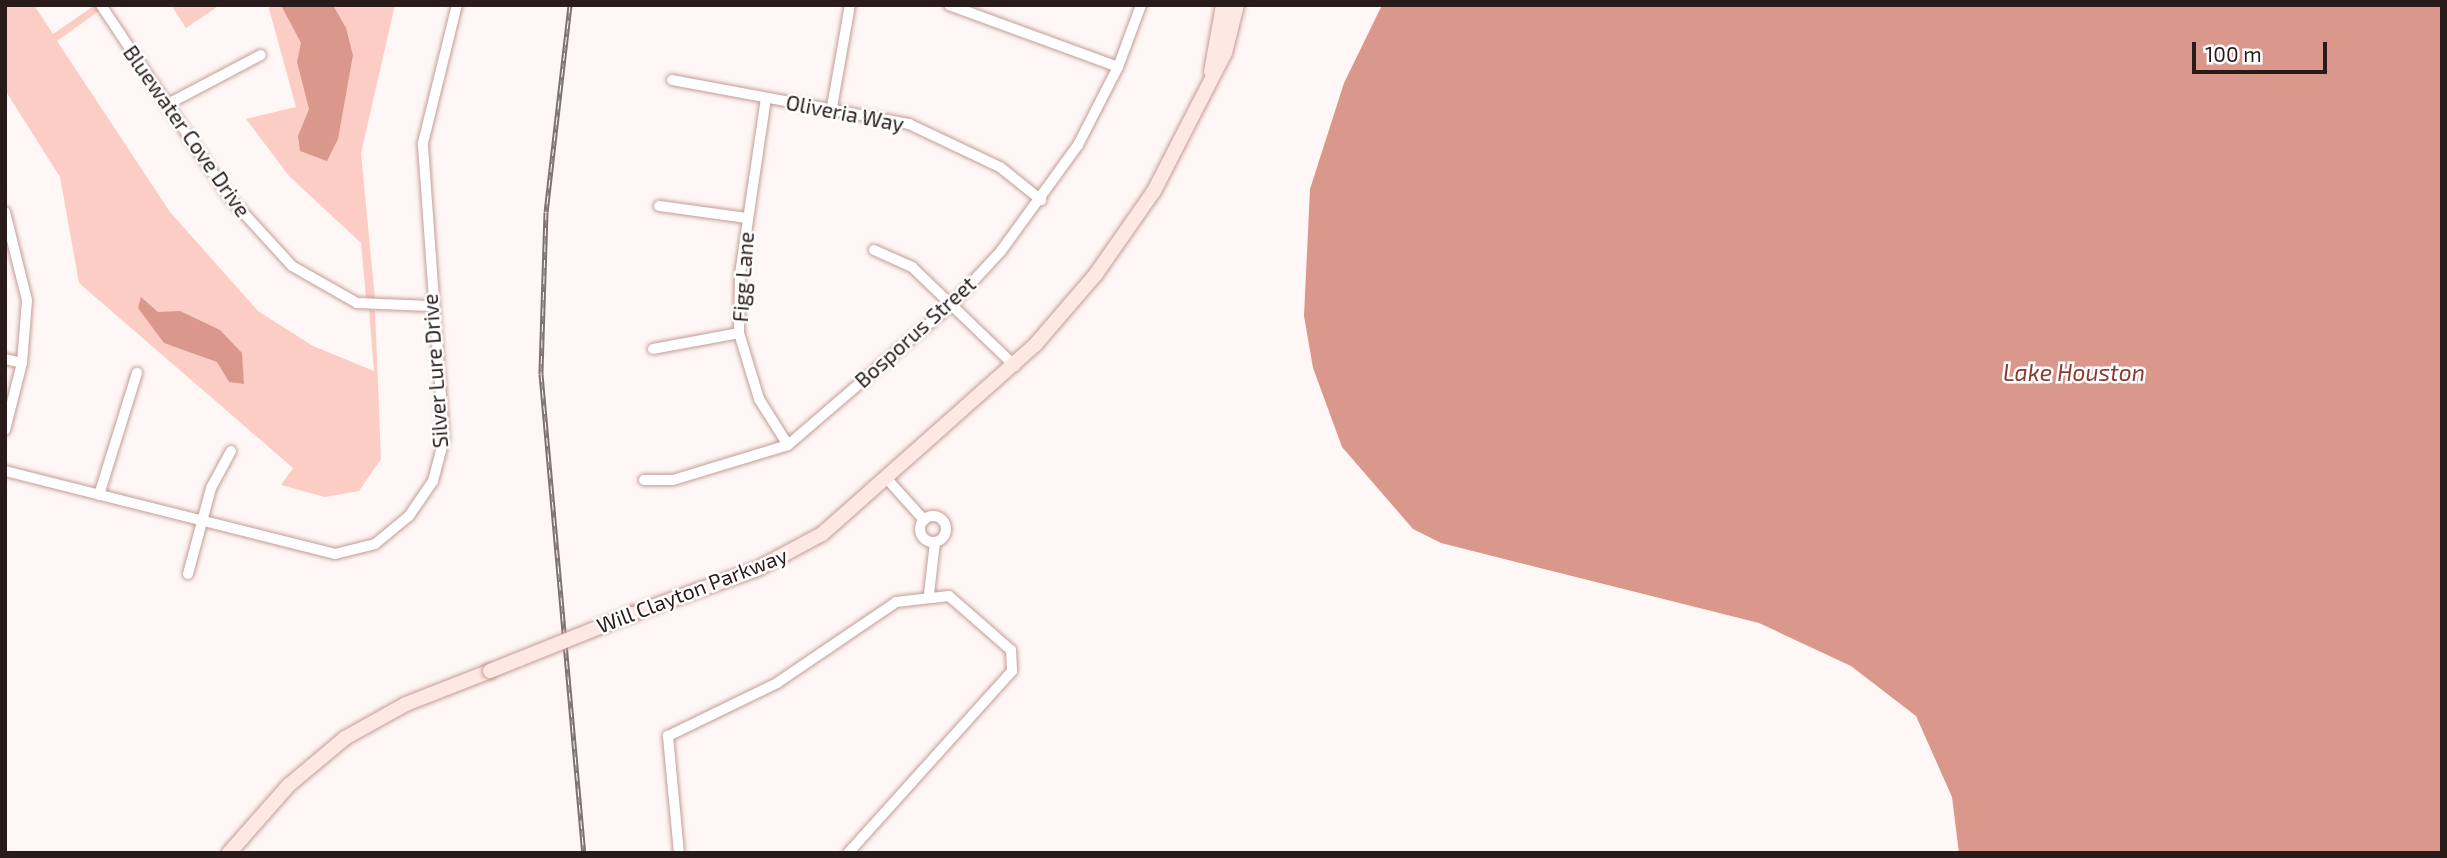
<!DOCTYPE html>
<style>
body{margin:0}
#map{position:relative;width:2447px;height:858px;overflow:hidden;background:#fff7f5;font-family:"Exo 2",sans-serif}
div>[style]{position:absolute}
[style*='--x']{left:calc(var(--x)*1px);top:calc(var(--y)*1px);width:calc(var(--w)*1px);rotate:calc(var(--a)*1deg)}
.green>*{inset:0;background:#fccdc4}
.water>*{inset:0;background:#da988d}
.roads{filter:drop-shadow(0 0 2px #c39d96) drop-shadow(0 0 2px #c39d96)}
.street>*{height:10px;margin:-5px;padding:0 5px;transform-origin:5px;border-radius:5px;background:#fff}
.street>.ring{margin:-5px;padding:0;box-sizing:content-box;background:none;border:10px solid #fff;border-radius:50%}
.secondary>*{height:14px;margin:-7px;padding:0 7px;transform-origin:7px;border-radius:7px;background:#fee8e3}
.rail>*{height:5px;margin-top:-2.5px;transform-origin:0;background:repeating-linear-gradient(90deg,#fff 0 8px,#7e7270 0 16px);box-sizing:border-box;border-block:2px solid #7e7270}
.bridges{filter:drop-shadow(0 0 2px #c39d96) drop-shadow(0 0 2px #c39d96)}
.secondary-bridge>*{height:14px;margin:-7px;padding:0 7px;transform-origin:7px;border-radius:7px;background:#fee8e3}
span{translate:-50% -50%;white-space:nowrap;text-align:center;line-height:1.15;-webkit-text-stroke:5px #fff;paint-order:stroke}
.street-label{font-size:21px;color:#291b19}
.water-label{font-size:23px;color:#8a3a2e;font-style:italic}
.frame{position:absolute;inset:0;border:7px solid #291b19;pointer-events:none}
.scale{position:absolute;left:2192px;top:42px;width:135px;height:32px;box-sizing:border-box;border:4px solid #291b19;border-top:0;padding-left:9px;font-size:21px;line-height:24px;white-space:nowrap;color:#291b19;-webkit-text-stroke:5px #fff;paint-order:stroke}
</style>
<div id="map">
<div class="green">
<i style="clip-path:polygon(5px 5px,34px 5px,53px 34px,95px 5px,99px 11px,57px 41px,170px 212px,258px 311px,313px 346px,374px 371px,369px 310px,375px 311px,381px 459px,359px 491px,325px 497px,281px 485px,293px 468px,79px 283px,60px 177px,5px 90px)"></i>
<i style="clip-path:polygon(171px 5px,220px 5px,186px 28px)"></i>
<i style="clip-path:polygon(268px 5px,395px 5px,361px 153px,375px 299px,366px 298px,361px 243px,289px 176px,246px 119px,296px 107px)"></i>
</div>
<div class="water">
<i style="clip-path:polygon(281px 5px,333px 5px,346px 28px,353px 55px,338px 139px,327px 161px,300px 151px,298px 136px,309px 109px,297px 62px,301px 43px)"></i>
<i style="clip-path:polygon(1382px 5px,2442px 5px,2442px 853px,1959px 853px,1952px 797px,1916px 716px,1851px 666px,1759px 623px,1441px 543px,1413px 529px,1342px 447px,1313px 368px,1304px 316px,1310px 189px,1344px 83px)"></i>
<i style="clip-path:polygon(141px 297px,158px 312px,180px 311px,220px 330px,242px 353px,244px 384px,229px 382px,217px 362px,164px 343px,138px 308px)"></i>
</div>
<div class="roads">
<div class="street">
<i style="--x:101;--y:5;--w:231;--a:56.3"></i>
<i style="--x:229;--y:197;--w:93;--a:47.6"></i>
<i style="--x:292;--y:266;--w:75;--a:29.6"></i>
<i style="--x:357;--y:303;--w:73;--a:2.4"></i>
<i style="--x:949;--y:5;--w:180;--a:20.1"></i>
<i style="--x:672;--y:80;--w:241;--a:10.5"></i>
<i style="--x:909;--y:124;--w:101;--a:25.3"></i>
<i style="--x:1000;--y:167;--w:53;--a:38.8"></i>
<i style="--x:766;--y:98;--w:178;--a:98.4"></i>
<i style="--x:740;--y:274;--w:59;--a:91"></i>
<i style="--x:739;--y:333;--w:69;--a:73.1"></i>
<i style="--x:759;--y:399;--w:54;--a:57.8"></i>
<i style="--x:166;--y:105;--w:107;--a:-27.8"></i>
<i style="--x:832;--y:107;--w:104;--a:-80"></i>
<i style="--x:659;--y:206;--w:89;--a:7.8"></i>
<i style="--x:5;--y:212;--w:91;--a:76"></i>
<i style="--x:27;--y:300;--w:63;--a:94.5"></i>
<i style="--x:22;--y:363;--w:69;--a:104.2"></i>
<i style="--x:874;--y:250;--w:42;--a:24.1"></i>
<i style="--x:912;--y:267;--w:143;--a:43.9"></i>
<i style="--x:653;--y:349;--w:87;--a:-10.5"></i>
<i style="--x:5;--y:359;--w:17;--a:13"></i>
<i style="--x:5;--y:471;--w:340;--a:14.1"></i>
<i style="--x:335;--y:554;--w:41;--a:-14"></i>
<i style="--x:375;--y:544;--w:44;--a:-39.5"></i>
<i style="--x:409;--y:516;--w:42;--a:-55.6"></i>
<i style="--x:433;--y:481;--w:43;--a:-75.3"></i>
<i style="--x:444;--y:439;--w:297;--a:-94.1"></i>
<i style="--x:423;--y:143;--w:142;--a:-76.2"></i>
<i style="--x:644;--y:480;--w:29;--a:0"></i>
<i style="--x:673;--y:480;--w:120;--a:-16.9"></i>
<i style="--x:788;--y:445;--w:216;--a:-40.7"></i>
<i style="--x:952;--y:304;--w:72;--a:-47.2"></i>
<i style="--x:1001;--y:251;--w:131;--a:-54"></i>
<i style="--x:1078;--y:145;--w:88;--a:-62.9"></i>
<i style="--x:1118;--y:67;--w:66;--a:-69.6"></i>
<i style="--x:888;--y:480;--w:54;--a:48"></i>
<i style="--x:99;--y:495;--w:128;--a:-72.7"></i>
<i class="ring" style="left:920px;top:516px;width:16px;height:16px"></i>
<i style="--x:188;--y:574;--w:89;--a:-75"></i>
<i style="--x:211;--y:488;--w:42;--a:-61.6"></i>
<i style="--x:929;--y:594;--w:52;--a:-83.4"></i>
<i style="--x:679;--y:853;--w:118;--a:-95.4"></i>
<i style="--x:668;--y:736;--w:121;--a:-25.9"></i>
<i style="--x:777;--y:683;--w:144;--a:-34.2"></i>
<i style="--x:896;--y:602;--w:53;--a:-6.5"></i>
<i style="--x:949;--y:596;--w:82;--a:41.1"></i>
<i style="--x:1011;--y:650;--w:21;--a:87"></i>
<i style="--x:1012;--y:671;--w:245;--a:132"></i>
</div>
<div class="secondary">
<i style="--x:1211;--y:72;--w:68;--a:-79.8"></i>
<i style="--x:632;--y:614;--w:133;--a:-19.8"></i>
<i style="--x:757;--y:569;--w:74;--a:-28.3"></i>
<i style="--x:822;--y:534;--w:285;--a:-41.6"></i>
<i style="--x:1035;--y:345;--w:94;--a:-49.3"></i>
<i style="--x:1096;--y:274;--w:101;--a:-55.1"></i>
<i style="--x:1154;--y:191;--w:155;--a:-62.8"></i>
<i style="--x:1225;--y:53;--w:49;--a:-76"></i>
<i style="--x:229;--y:853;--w:91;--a:-48.6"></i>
<i style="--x:289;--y:785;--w:73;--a:-40"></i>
<i style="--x:345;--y:738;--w:70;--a:-29.1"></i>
<i style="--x:406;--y:704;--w:90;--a:-21.4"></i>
</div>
</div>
<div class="rail">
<i style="--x:570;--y:5;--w:208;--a:96.6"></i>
<i style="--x:546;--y:212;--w:162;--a:91.8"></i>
<i style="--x:541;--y:374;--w:481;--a:84.9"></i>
</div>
<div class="bridges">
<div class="secondary-bridge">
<i style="--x:490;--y:671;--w:153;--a:-21.9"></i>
</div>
</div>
<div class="street-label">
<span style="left:845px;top:113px;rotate:11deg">Oliveria Way</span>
<span style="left:187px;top:131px;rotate:55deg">Bluewater Cove Drive</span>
<span style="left:743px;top:277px;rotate:-86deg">Figg Lane</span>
<span style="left:915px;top:332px;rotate:-42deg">Bosporus Street</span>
<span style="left:435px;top:371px;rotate:-94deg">Silver Lure Drive</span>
<span style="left:692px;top:590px;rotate:-21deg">Will Clayton Parkway</span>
</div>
<div class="water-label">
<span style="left:2074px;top:372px">Lake Houston</span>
</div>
<div class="frame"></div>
<div class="scale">100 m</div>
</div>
